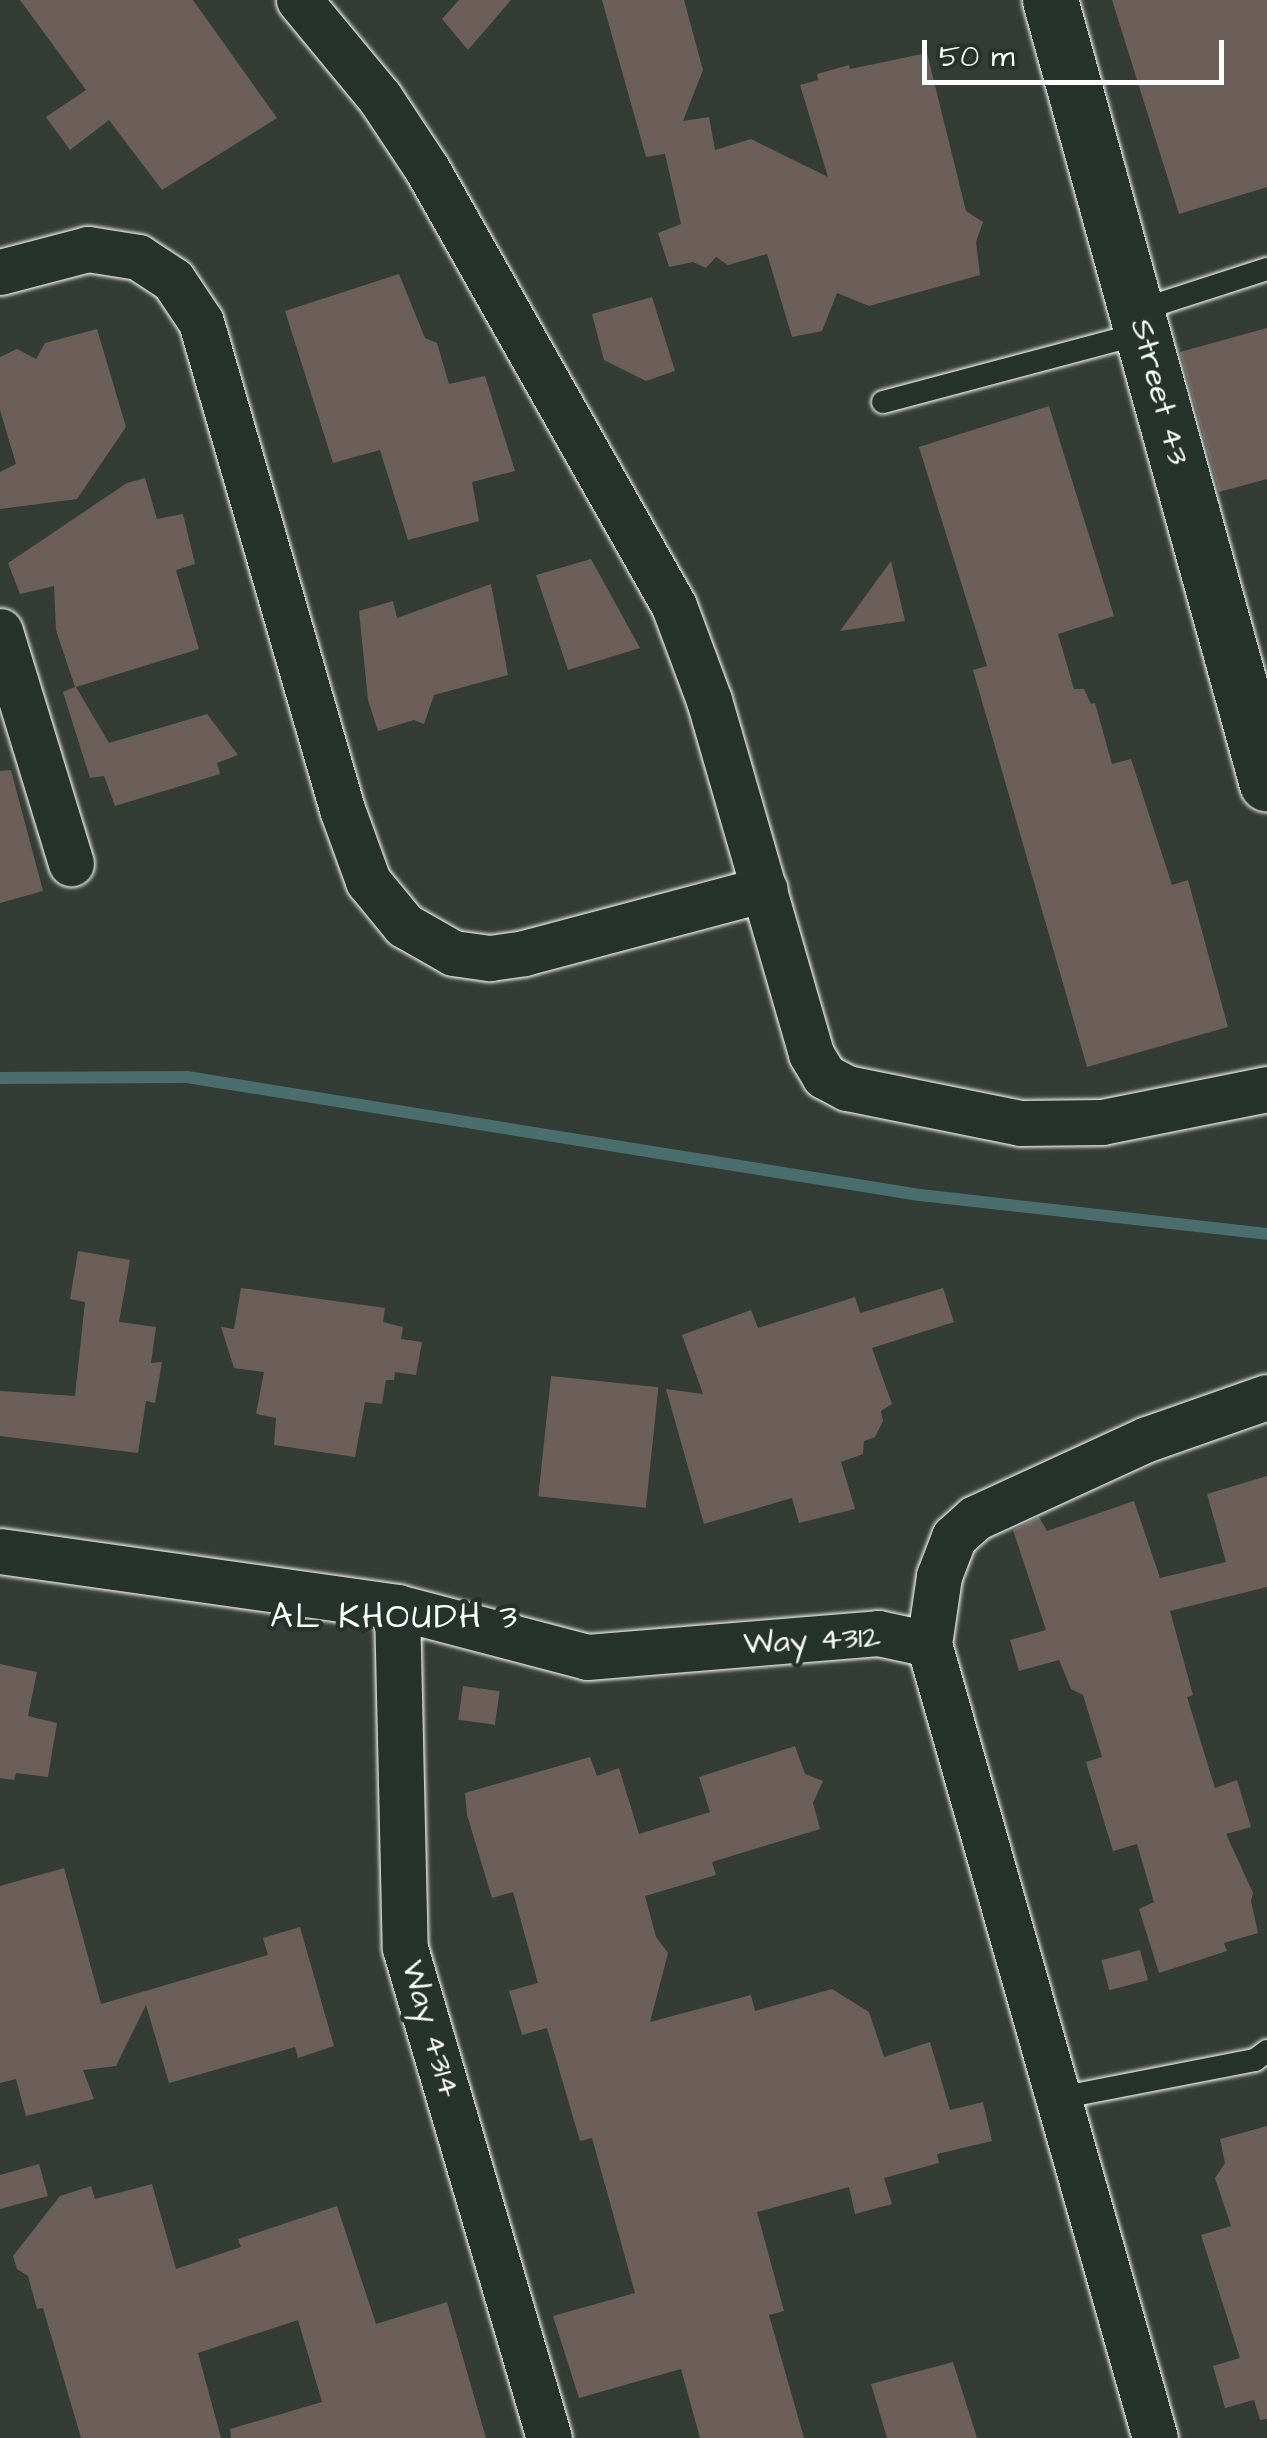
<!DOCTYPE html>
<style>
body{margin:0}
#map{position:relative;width:1267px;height:2438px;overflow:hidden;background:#343c36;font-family:"Architects Daughter",sans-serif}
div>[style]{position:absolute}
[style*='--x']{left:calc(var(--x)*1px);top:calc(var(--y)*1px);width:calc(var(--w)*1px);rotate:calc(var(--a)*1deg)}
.stream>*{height:12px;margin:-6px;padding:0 6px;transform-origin:6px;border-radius:6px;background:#4a6e6e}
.building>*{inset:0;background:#6c5f59;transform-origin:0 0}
.roads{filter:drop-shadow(0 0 2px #fff) drop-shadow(0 0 2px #fff)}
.service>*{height:22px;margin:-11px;padding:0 11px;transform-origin:11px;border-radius:11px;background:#26332d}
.minor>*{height:45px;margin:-22.5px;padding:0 22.5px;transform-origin:22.5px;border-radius:22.5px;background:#26332d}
.tertiary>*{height:55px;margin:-27.5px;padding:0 27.5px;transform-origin:27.5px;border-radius:27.5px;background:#26332d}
span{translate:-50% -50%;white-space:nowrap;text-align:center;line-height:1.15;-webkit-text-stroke:9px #26332d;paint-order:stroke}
.street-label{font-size:32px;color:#fff}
.neighbourhood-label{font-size:35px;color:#fff;letter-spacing:2.5px}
.scale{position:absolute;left:922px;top:40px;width:302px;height:45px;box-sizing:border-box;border:5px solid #fff;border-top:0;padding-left:12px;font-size:30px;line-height:35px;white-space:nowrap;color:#fff;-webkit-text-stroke:8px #26332d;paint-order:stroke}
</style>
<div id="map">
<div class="stream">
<i style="--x:0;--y:1078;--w:187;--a:-0.3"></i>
<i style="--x:187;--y:1077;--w:742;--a:9.15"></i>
<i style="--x:920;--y:1195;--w:349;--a:6.4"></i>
</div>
<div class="building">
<i style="clip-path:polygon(20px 0,193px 0,277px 118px,162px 190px,109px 120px,70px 150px,46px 117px,86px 90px)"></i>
<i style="clip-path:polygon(459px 0,511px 0,468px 50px,442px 19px)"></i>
<i style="clip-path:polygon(602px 0,684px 0,703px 70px,683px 121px,709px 117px,715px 150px,751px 139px,828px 177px,800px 85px,818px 80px,817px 74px,849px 65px,850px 69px,927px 53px,966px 211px,983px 222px,976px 242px,980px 275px,869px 306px,837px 293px,822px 331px,792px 337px,767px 254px,728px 265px,716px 257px,706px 268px,693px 262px,669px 267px,658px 233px,681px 224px,665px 154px,646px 157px)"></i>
<i style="clip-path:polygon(1112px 0,1267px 0,1267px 187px,1179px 214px)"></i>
<i style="clip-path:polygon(399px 274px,425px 338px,437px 343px,449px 384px,485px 376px,515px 471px,472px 482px,479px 521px,408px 540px,380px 450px,333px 463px,285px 311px)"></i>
<i style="clip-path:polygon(652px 297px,675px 371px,646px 381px,604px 360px,592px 314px)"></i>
<i style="clip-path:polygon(1267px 328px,1267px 479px,1219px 492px,1180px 352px)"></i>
<i style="clip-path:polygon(97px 329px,126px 427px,77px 499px,0 509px,0 472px,16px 464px,0 410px,0 357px,17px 349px,36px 359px,45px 343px)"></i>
<i style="clip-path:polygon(1049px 406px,1114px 616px,1058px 634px,1074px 689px,1084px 689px,1091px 704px,1095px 703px,1112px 764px,1131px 759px,1172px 885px,1188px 880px,1228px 1027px,1087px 1067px,973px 670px,987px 666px,919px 447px)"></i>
<i style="clip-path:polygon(145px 478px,157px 519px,183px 514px,195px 564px,176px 570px,199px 649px,76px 687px,109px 743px,207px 714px,238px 755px,217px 763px,220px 774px,115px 806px,104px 776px,90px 778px,63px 692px,75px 687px,56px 630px,54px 586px,20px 594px,8px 563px,127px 483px)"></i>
<i style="clip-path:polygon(591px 559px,640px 648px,568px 670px,536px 575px)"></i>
<i style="clip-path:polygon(891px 561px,905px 621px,840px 631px)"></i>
<i style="clip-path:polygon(491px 584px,508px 675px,434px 695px,424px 724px,414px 720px,378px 731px,368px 700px,359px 611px,393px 601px,397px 618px)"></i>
<i style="clip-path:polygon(11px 770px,43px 891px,0 903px,0 771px)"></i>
<i style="clip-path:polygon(78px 1251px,130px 1260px,119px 1322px,156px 1327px,151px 1363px,162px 1362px,155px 1403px,146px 1401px,138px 1453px,0 1436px,0 1391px,75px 1396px,85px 1302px,70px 1299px)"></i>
<i style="clip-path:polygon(241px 1288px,385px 1308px,383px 1322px,403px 1327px,401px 1339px,422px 1342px,416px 1375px,395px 1372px,394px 1380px,386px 1380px,382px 1404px,365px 1402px,355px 1457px,274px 1445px,276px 1418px,256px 1414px,264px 1372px,234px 1368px,221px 1327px,234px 1329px)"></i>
<i style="clip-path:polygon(943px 1288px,954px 1322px,872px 1348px,892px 1404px,881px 1411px,883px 1421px,875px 1437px,864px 1441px,863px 1454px,841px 1462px,855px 1509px,799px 1523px,792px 1498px,704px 1524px,666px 1389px,703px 1394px,682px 1335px,751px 1310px,758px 1328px,855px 1297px,860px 1313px)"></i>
<i style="left:551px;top:1376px;width:108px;height:121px;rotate:6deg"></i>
<i style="clip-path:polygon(1267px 1476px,1267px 1587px,1170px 1611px,1193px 1695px,1187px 1697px,1215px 1788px,1237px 1780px,1251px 1827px,1226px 1834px,1253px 1893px,1251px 1901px,1258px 1933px,1224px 1943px,1227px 1951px,1159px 1973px,1139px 1909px,1154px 1902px,1137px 1844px,1113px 1851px,1086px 1762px,1102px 1757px,1083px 1695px,1071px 1689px,1059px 1660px,1019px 1671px,1010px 1640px,1046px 1630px,1013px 1530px,1039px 1517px,1047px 1531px,1134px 1501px,1160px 1578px,1226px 1562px,1207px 1494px)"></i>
<i style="clip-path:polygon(0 1664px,37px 1672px,28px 1716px,57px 1723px,48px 1777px,16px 1773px,14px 1780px,0 1778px)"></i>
<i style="left:463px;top:1686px;width:37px;height:34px;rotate:8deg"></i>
<i style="clip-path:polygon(795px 1746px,805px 1774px,823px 1781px,813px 1803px,820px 1829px,712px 1862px,716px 1875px,645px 1896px,656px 1937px,668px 1953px,650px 2022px,751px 1995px,755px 2011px,832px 1989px,869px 2012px,884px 2057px,930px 2042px,950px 2110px,983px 2102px,992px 2141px,937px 2154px,939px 2163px,884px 2178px,892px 2204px,855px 2214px,849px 2187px,757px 2212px,784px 2311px,769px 2315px,804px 2438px,700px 2438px,681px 2369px,579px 2398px,553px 2316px,635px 2293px,592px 2138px,580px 2141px,547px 2028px,522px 2035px,509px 1991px,538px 1983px,513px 1892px,492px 1898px,467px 1815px,465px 1793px,590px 1757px,597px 1776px,619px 1768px,639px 1834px,710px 1812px,699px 1777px)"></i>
<i style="clip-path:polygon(64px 1868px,101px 2004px,268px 1955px,263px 1938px,300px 1927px,334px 2046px,298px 2058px,295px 2047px,169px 2083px,146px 2005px,116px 2066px,83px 2070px,94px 2099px,26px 2116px,16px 2079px,0 2083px,0 1886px)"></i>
<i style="left:1140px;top:1950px;width:31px;height:40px;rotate:75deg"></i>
<i style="clip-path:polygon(1267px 2126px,1267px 2419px,1260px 2420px,1254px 2400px,1225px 2408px,1213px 2366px,1240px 2358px,1201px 2235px,1231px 2226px,1215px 2178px,1225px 2163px,1220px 2139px)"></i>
<i style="clip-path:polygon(39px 2164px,48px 2196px,0 2209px,0 2175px)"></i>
<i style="clip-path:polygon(152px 2184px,176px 2269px,241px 2247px,238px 2239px,337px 2206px,376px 2324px,447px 2302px,486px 2438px,231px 2438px,230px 2429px,322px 2402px,298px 2320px,198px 2353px,221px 2438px,81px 2438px,43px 2308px,37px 2309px,28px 2276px,17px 2269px,13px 2256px,60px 2196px,91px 2186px,95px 2199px)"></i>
<i style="clip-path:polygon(953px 2362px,977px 2438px,887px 2438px,871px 2384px)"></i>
</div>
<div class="roads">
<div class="service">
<i style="--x:1137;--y:311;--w:137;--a:-17.9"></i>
<i style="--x:883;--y:402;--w:268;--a:-14.9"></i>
<i style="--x:1059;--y:2098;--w:200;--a:-11"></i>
<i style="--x:1255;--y:2060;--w:15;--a:-37"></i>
</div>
<div class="minor">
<i style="--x:299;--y:0;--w:127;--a:50.4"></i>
<i style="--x:380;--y:98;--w:85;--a:56.5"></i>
<i style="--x:427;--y:169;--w:502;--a:60.52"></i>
<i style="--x:674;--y:606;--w:100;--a:69.6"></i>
<i style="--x:709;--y:700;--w:368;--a:73.9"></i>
<i style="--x:811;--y:1054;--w:26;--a:59"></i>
<i style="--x:824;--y:1076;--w:26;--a:28"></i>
<i style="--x:847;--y:1088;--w:177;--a:11.4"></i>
<i style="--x:1021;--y:1123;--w:81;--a:-0.7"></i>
<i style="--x:1102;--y:1122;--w:168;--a:-11.3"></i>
<i style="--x:0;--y:272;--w:91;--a:-14.6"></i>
<i style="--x:88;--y:249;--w:51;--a:9.1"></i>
<i style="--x:138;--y:257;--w:42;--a:33.3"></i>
<i style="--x:173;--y:280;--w:50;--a:56.3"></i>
<i style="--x:201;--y:322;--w:507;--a:73.85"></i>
<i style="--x:342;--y:809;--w:77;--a:70.1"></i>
<i style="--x:368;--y:881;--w:57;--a:50.7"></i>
<i style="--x:404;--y:925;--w:56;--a:29.7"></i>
<i style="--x:453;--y:953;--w:37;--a:8"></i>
<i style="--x:490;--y:958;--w:34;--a:-8"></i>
<i style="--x:524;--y:953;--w:249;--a:-14.9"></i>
<i style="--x:0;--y:631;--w:243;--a:73"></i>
<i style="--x:0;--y:1551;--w:401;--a:8"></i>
<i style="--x:397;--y:1607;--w:196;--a:14.7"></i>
<i style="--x:587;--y:1657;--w:292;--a:-4.7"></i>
<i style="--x:878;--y:1633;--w:52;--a:12.2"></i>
<i style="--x:397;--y:1607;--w:341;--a:88.7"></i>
<i style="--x:405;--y:1948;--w:511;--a:73.62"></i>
<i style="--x:1155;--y:2438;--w:826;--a:-105.89"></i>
<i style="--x:929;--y:1644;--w:69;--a:-81.6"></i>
<i style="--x:939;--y:1576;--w:42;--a:-69"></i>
<i style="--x:954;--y:1537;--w:28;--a:-42"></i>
<i style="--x:975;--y:1518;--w:189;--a:-24.7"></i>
<i style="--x:1147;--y:1439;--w:127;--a:-19.3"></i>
</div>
<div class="tertiary">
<i style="--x:1050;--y:0;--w:813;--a:74.53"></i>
</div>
</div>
<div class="street-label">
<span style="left:1159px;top:392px;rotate:75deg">Street 43</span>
<span style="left:812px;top:1641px;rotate:-3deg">Way 4312</span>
<span style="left:430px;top:2029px;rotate:74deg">Way 4314</span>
</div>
<div class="neighbourhood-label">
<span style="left:395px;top:1617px">AL KHOUDH 3</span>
</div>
<div class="scale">50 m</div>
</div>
